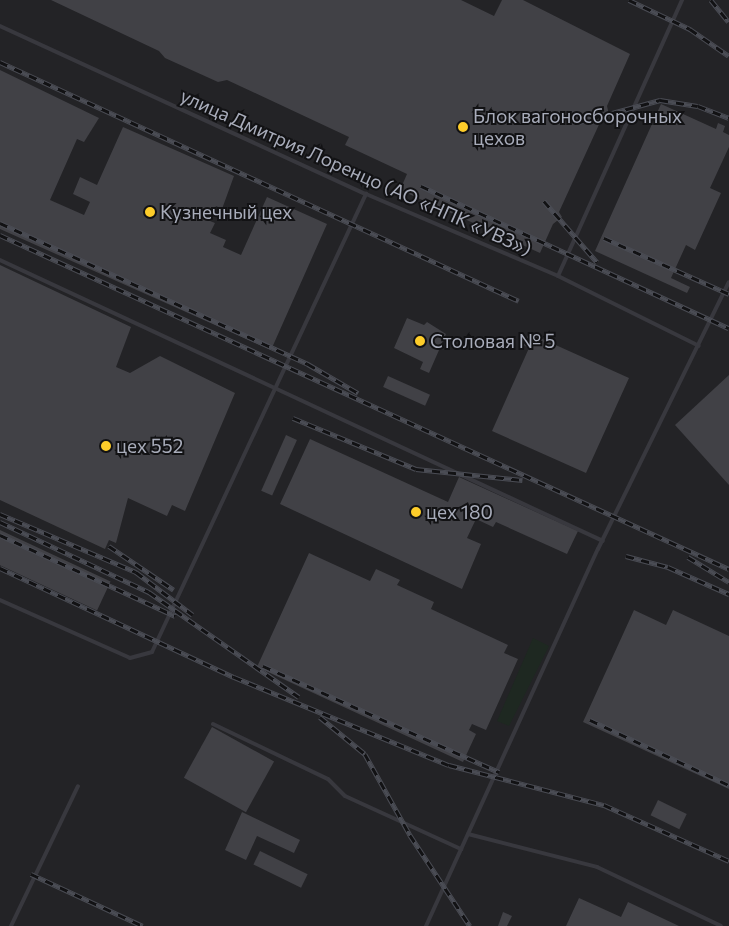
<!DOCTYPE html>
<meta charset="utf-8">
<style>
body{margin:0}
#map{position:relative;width:729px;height:926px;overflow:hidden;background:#171719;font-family:Commissioner,sans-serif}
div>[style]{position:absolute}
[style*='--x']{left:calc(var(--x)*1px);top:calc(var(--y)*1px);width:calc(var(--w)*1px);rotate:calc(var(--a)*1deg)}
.built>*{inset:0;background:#232326;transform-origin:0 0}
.green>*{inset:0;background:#1e2821}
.building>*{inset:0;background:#414146;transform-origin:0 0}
.service>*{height:4px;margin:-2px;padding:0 2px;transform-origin:2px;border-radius:2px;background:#38383e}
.rail>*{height:4.5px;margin-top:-2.25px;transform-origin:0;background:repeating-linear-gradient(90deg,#121214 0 8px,#4a4c54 0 16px);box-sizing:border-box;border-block:1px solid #4a4c54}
.dots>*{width:14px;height:14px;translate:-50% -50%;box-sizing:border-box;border:2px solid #121214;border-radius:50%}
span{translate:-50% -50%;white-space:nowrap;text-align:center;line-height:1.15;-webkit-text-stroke:4px #121214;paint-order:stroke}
.poi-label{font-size:19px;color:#a8acba}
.left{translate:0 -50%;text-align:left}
.street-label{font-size:19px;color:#a8acba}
</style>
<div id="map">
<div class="built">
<i style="left:0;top:0;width:729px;height:926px"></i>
</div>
<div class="green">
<i style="clip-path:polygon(533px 638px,549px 646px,509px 726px,497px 721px)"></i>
</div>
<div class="building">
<i style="clip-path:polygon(51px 0,461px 0,494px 16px,502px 0,523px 0,630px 54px,607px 106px,609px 115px,602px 118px,559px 212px,562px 217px,553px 224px,540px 253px,400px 190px,407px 174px,345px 145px,349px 137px,227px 80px,218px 82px,165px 58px,159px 51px)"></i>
<i style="clip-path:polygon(0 70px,99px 118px,84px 142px,77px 139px,50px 200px,84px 215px,90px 202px,73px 194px,80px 177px,97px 185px,123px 127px,234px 176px,222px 209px,216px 206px,210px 221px,215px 223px,210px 233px,226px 240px,223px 247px,241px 255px,267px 197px,327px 224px,271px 350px,0 229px)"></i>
<i style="clip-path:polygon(661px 104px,716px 129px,718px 123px,725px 126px,723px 132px,729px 135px,729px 147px,710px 188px,721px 193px,695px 250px,686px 245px,671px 278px,690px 287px,687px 293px,595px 251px)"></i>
<i style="clip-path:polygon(0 265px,131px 327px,116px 367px,130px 373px,160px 356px,235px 393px,185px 511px,172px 505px,167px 516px,128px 498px,116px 543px,109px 540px,105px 549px,0 500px)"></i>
<i style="clip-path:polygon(407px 318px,424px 325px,427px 322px,446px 334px,429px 373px,420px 369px,423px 362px,394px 348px)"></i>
<i style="clip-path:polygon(529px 333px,629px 378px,586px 473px,492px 431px,529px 348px,523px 345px)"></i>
<i style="clip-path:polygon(729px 375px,729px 485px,675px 425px)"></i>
<i style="left:388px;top:376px;width:46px;height:12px;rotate:24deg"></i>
<i style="left:286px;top:435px;width:12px;height:61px;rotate:24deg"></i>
<i style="clip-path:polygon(310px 439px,448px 502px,459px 477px,578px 531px,567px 554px,496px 522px,493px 527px,476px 519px,467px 538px,481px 544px,462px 589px,280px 504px)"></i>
<i style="left:0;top:530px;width:122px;height:32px;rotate:25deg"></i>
<i style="clip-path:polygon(309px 553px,370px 581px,376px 569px,400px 580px,397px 585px,434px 602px,431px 609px,508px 645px,504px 653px,518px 659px,486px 730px,472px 724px,469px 730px,476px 734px,463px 762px,257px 667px)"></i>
<i style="clip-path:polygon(634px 610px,666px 625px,673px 610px,729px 636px,729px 789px,583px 722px)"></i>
<i style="left:212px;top:727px;width:71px;height:58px;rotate:29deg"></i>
<i style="left:658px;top:800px;width:32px;height:17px;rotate:26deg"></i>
<i style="clip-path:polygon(242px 812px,300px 840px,294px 853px,257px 836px,246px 860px,225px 850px)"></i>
<i style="left:260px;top:851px;width:53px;height:15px;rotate:26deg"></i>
<i style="clip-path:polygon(579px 898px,621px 917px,628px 902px,679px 926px,566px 926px)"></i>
<i style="clip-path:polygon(503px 912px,512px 916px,507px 926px,498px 926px)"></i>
</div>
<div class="service">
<i style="--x:0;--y:26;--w:403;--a:24.7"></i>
<i style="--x:366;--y:194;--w:209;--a:23.1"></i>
<i style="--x:558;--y:276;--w:157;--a:26.4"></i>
<i style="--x:0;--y:260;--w:665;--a:24.99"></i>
<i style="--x:558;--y:276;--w:303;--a:-65.8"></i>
<i style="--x:0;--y:600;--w:142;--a:24"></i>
<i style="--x:130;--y:658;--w:23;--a:-15"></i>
<i style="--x:152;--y:652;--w:506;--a:-64.96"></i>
<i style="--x:213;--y:724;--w:127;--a:25.6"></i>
<i style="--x:328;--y:779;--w:24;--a:45"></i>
<i style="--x:345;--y:796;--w:128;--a:24.6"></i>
<i style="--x:468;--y:834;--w:133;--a:14.3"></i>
<i style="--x:597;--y:867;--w:137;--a:25.4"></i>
<i style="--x:11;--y:926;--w:155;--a:-64.4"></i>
<i style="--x:426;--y:926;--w:414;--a:-65.5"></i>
<i style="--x:598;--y:549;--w:297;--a:-63.9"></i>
</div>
<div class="rail">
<i style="--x:629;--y:0;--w:68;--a:25.4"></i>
<i style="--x:690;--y:29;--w:47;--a:34.7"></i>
<i style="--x:711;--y:0;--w:28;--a:51"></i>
<i style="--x:0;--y:62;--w:571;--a:24.73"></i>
<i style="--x:579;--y:122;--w:84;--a:-15.2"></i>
<i style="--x:660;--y:100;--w:38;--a:9"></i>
<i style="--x:698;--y:106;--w:33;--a:21"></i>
<i style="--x:421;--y:186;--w:339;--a:24.8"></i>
<i style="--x:544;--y:201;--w:81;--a:49"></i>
<i style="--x:0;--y:223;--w:339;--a:24.6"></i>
<i style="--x:308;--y:364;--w:58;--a:30.1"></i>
<i style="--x:0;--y:235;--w:802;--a:24.62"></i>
<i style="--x:604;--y:238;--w:137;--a:24.1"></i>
<i style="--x:293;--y:418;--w:133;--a:22.5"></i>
<i style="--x:416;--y:469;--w:107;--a:5.9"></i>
<i style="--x:0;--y:514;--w:148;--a:23.1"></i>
<i style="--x:136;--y:572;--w:71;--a:37"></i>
<i style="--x:0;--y:522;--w:165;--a:25.2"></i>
<i style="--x:149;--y:592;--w:183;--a:35"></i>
<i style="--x:0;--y:535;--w:193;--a:24.8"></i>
<i style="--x:109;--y:546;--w:78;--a:34.1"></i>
<i style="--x:626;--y:556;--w:43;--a:14.7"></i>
<i style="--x:668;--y:567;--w:67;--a:23.9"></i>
<i style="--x:688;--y:557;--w:48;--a:31.4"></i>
<i style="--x:0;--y:568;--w:258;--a:25"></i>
<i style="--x:234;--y:677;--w:232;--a:22.3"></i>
<i style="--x:449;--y:765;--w:160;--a:14.5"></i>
<i style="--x:604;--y:805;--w:137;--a:24.1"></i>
<i style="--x:263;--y:666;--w:259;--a:24.2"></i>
<i style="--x:320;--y:717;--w:58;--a:39.4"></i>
<i style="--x:365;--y:754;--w:93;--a:60.9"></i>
<i style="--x:410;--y:835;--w:109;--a:56.6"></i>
<i style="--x:590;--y:720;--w:153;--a:25.1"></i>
<i style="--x:31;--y:874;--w:123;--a:24.9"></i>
</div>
<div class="dots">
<i style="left:463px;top:127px;background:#fecd2a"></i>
<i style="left:150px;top:212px;background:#fecd2a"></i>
<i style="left:420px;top:341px;background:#fecd2a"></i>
<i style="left:106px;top:446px;background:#fecd2a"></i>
<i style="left:416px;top:512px;background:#fecd2a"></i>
</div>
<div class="poi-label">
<span class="left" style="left:473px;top:127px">Блок вагоносборочных<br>цехов</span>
<span class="left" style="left:160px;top:212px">Кузнечный цех</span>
<span class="left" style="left:430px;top:341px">Столовая № 5</span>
<span class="left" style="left:116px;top:446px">цех 552</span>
<span class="left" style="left:426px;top:512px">цех 180</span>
</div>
<div class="street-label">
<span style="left:356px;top:172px;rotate:24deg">улица Дмитрия Лоренцо (АО «НПК «УВЗ»)</span>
</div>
</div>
